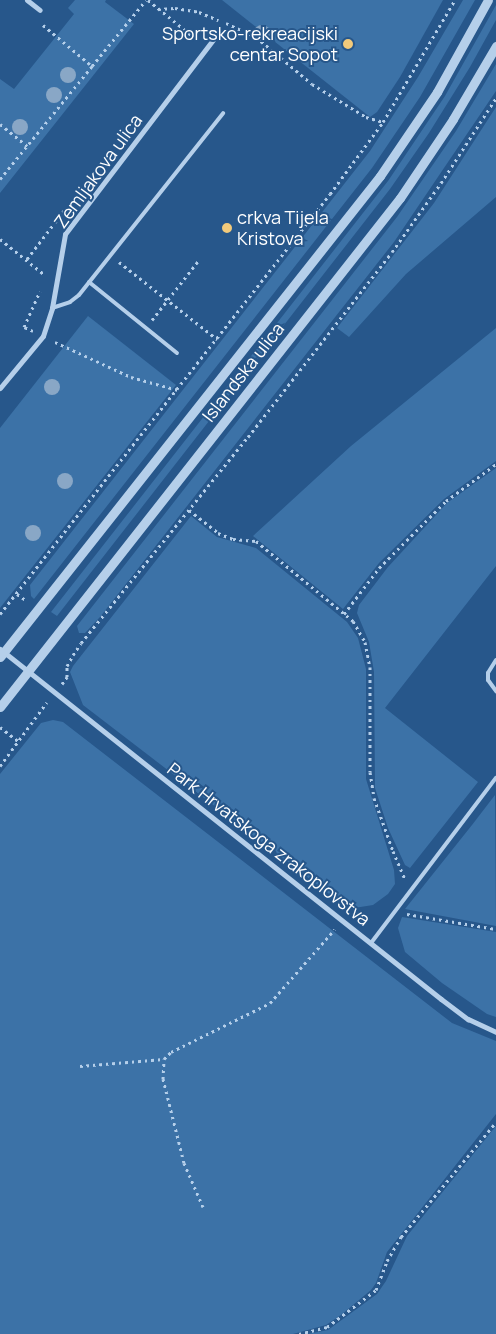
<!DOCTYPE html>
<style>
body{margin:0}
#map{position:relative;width:496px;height:1334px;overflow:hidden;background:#27578b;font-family:Manrope,sans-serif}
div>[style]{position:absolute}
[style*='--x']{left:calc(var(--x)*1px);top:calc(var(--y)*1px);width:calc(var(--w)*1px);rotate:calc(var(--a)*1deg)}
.green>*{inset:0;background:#3c72a7}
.path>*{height:3px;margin-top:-1.5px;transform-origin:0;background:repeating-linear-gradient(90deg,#b5cfea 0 2.5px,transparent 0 6.5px)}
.service>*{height:4px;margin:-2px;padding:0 2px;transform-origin:2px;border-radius:2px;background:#b5cfea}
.minor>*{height:5px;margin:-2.5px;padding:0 2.5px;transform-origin:2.5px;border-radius:2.5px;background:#b5cfea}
.tertiary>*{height:9px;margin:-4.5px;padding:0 4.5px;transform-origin:4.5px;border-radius:4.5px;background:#b5cfea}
.trees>*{width:16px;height:16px;margin:-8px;border-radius:50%;background:#89a7c6}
.dots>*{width:14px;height:14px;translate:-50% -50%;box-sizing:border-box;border:2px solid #27578b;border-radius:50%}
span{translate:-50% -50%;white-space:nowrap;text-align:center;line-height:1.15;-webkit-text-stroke:4px #27578b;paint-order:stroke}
.poi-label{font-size:18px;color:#fff}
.right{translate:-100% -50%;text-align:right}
.left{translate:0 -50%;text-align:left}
.street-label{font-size:18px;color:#fff}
</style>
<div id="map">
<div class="green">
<i style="clip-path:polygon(75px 0,106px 0,105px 2px,134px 24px,0 193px,0 79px,14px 89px,74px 14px,68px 8px)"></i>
<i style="clip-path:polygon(222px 0,443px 0,400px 77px,377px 112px,370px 117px)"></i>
<i style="clip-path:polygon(463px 0,475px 0,420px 97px,372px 168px,34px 599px,31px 596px,30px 585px,370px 151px,418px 77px)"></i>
<i style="clip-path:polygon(496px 5px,496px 20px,470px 67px,429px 133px,390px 189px,57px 616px,51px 612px,388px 181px,445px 96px)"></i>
<i style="clip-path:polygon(496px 64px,496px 91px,394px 242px,100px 617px,85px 633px,79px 633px,77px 626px,397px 217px,456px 131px)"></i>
<i style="clip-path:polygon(496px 107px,496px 197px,406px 274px,349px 337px,337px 328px,434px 203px)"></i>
<i style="clip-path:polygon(88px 316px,176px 385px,0 608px,0 428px)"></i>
<i style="clip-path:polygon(496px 328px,496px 461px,444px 499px,379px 563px,343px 609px,253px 536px,351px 446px)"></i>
<i style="clip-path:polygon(496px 468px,496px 566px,385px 708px,478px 782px,410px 868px,405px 865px,388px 828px,375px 788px,374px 672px,369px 642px,357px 613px,359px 605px,388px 567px,447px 503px)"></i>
<i style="clip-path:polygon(191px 516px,217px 537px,256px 548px,347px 622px,358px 638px,366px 669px,366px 779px,394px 870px,395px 884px,388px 894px,373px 905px,354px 908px,341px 903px,83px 705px,70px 672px,73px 666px)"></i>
<i style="clip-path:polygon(53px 720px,63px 722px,452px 1023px,496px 1041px,496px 1114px,387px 1252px,376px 1283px,371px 1290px,341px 1315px,326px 1325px,293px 1334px,0 1334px,0 774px,41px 723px)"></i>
<i style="clip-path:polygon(495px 795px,496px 926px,405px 909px,472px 825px)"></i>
<i style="clip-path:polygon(402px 917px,496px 932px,496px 1017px,487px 1014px,442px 983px,405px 952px,398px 928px)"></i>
<i style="clip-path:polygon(496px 1126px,496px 1334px,308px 1334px,328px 1330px,377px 1294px,386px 1281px,407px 1236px)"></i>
</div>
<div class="path">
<i style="--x:148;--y:0;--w:62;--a:39.1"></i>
<i style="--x:158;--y:9;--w:17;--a:-3"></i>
<i style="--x:175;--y:8;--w:24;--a:9"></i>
<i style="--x:199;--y:12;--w:21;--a:23"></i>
<i style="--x:226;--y:23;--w:33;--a:25"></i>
<i style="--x:256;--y:37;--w:73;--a:40"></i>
<i style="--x:312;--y:84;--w:63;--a:31.4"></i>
<i style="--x:366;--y:117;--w:18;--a:16"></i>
<i style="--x:43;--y:25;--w:64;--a:39.9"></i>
<i style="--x:92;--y:66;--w:85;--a:-50.7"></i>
<i style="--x:0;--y:124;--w:35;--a:39"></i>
<i style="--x:0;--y:179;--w:146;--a:-50.8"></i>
<i style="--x:0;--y:239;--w:58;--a:38.7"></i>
<i style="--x:27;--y:259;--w:64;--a:-52.6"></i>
<i style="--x:119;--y:262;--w:125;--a:38.2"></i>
<i style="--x:152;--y:320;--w:76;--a:-51.9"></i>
<i style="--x:33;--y:331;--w:10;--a:-156"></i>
<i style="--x:24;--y:327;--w:39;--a:-66"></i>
<i style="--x:55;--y:342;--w:84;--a:24.7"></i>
<i style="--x:131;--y:377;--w:49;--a:15.5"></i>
<i style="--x:189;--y:510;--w:37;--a:38"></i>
<i style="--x:218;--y:533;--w:16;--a:22"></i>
<i style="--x:233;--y:539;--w:23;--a:5"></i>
<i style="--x:256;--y:541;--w:126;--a:39.5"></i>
<i style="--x:353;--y:621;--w:24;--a:60"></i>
<i style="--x:365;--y:642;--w:25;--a:79"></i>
<i style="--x:370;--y:667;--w:105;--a:90"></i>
<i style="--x:370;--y:772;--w:26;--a:81"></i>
<i style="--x:374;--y:798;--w:56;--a:70.3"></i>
<i style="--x:393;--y:851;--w:30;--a:67"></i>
<i style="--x:17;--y:594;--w:12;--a:35"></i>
<i style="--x:0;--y:614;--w:534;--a:-51.84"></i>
<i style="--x:330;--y:194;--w:89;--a:-53.6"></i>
<i style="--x:383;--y:122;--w:142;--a:-59.5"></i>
<i style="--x:344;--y:614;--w:58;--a:-52.7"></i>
<i style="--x:379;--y:568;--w:95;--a:-45"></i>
<i style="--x:446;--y:501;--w:62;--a:-36.5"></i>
<i style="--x:62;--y:684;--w:9;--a:-54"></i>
<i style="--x:67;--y:677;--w:11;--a:-90"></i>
<i style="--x:67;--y:666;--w:13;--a:-61"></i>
<i style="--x:73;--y:655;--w:14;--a:-56"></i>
<i style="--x:81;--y:643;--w:265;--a:-51"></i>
<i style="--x:248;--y:437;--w:234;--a:-52.1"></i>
<i style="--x:392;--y:252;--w:85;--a:-54.6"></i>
<i style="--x:441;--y:183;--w:101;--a:-57.1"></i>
<i style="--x:0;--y:727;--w:24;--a:38"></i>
<i style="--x:0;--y:766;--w:79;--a:-53.7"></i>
<i style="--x:407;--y:914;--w:90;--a:9.6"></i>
<i style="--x:80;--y:1066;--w:84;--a:-4.8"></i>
<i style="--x:203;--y:1207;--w:48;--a:-113.4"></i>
<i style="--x:184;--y:1163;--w:87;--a:-104"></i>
<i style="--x:163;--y:1079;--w:20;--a:-87"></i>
<i style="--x:164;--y:1059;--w:10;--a:-45"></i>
<i style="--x:171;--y:1052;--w:110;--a:-26.3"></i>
<i style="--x:270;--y:1003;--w:98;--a:-48.7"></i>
<i style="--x:299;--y:1334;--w:29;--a:-14"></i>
<i style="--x:327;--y:1327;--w:61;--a:-37.1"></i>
<i style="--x:376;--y:1290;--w:31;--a:-69"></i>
<i style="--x:387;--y:1261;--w:28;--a:-60"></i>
<i style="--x:401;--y:1237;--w:149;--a:-50.4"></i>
</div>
<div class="service">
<i style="--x:89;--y:282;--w:113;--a:38.9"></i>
<i style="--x:52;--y:308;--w:19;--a:-18"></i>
<i style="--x:70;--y:302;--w:11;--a:-38"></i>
<i style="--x:79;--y:295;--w:232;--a:-51.6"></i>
<i style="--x:496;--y:660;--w:15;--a:122"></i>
<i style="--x:488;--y:673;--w:7;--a:90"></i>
<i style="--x:488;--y:680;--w:14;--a:54"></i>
<i style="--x:371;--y:943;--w:207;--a:-52.9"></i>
</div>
<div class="minor">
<i style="--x:27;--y:0;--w:16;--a:38"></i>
<i style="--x:0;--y:388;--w:67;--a:-50.4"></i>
<i style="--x:43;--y:336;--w:29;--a:-72"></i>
<i style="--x:52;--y:308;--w:75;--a:-80"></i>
<i style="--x:65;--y:234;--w:253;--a:-52.7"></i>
<i style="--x:0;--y:649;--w:563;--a:38.44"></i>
<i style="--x:441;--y:999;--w:34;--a:37"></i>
<i style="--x:468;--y:1019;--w:31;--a:25"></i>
</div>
<div class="tertiary">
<i style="--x:0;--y:657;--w:613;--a:-51.69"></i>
<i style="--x:380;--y:176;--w:102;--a:-55.8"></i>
<i style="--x:437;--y:92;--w:105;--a:-61"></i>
<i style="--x:0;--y:707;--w:647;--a:-51.84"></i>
<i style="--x:400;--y:198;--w:95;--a:-56.1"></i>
<i style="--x:453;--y:119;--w:85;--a:-59.5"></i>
</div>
<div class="trees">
<i style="left:262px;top:33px"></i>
<i style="left:68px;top:75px"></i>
<i style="left:54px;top:95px"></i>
<i style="left:20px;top:127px"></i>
<i style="left:52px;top:387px"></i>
<i style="left:65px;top:481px"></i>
<i style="left:33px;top:533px"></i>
</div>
<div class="dots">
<i style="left:348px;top:44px;background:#f2ca7b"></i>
<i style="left:227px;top:228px;background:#f2ca7b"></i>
</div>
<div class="poi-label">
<span class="right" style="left:338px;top:44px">Sportsko-rekreacijski<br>centar Sopot</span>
<span class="left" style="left:237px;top:228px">crkva Tijela<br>Kristova</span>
</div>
<div class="street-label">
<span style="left:98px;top:171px;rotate:-54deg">Zemljakova ulica</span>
<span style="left:243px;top:372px;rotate:-52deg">Islandska ulica</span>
<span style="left:269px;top:844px;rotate:38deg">Park Hrvatskoga zrakoplovstva</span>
</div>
</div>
